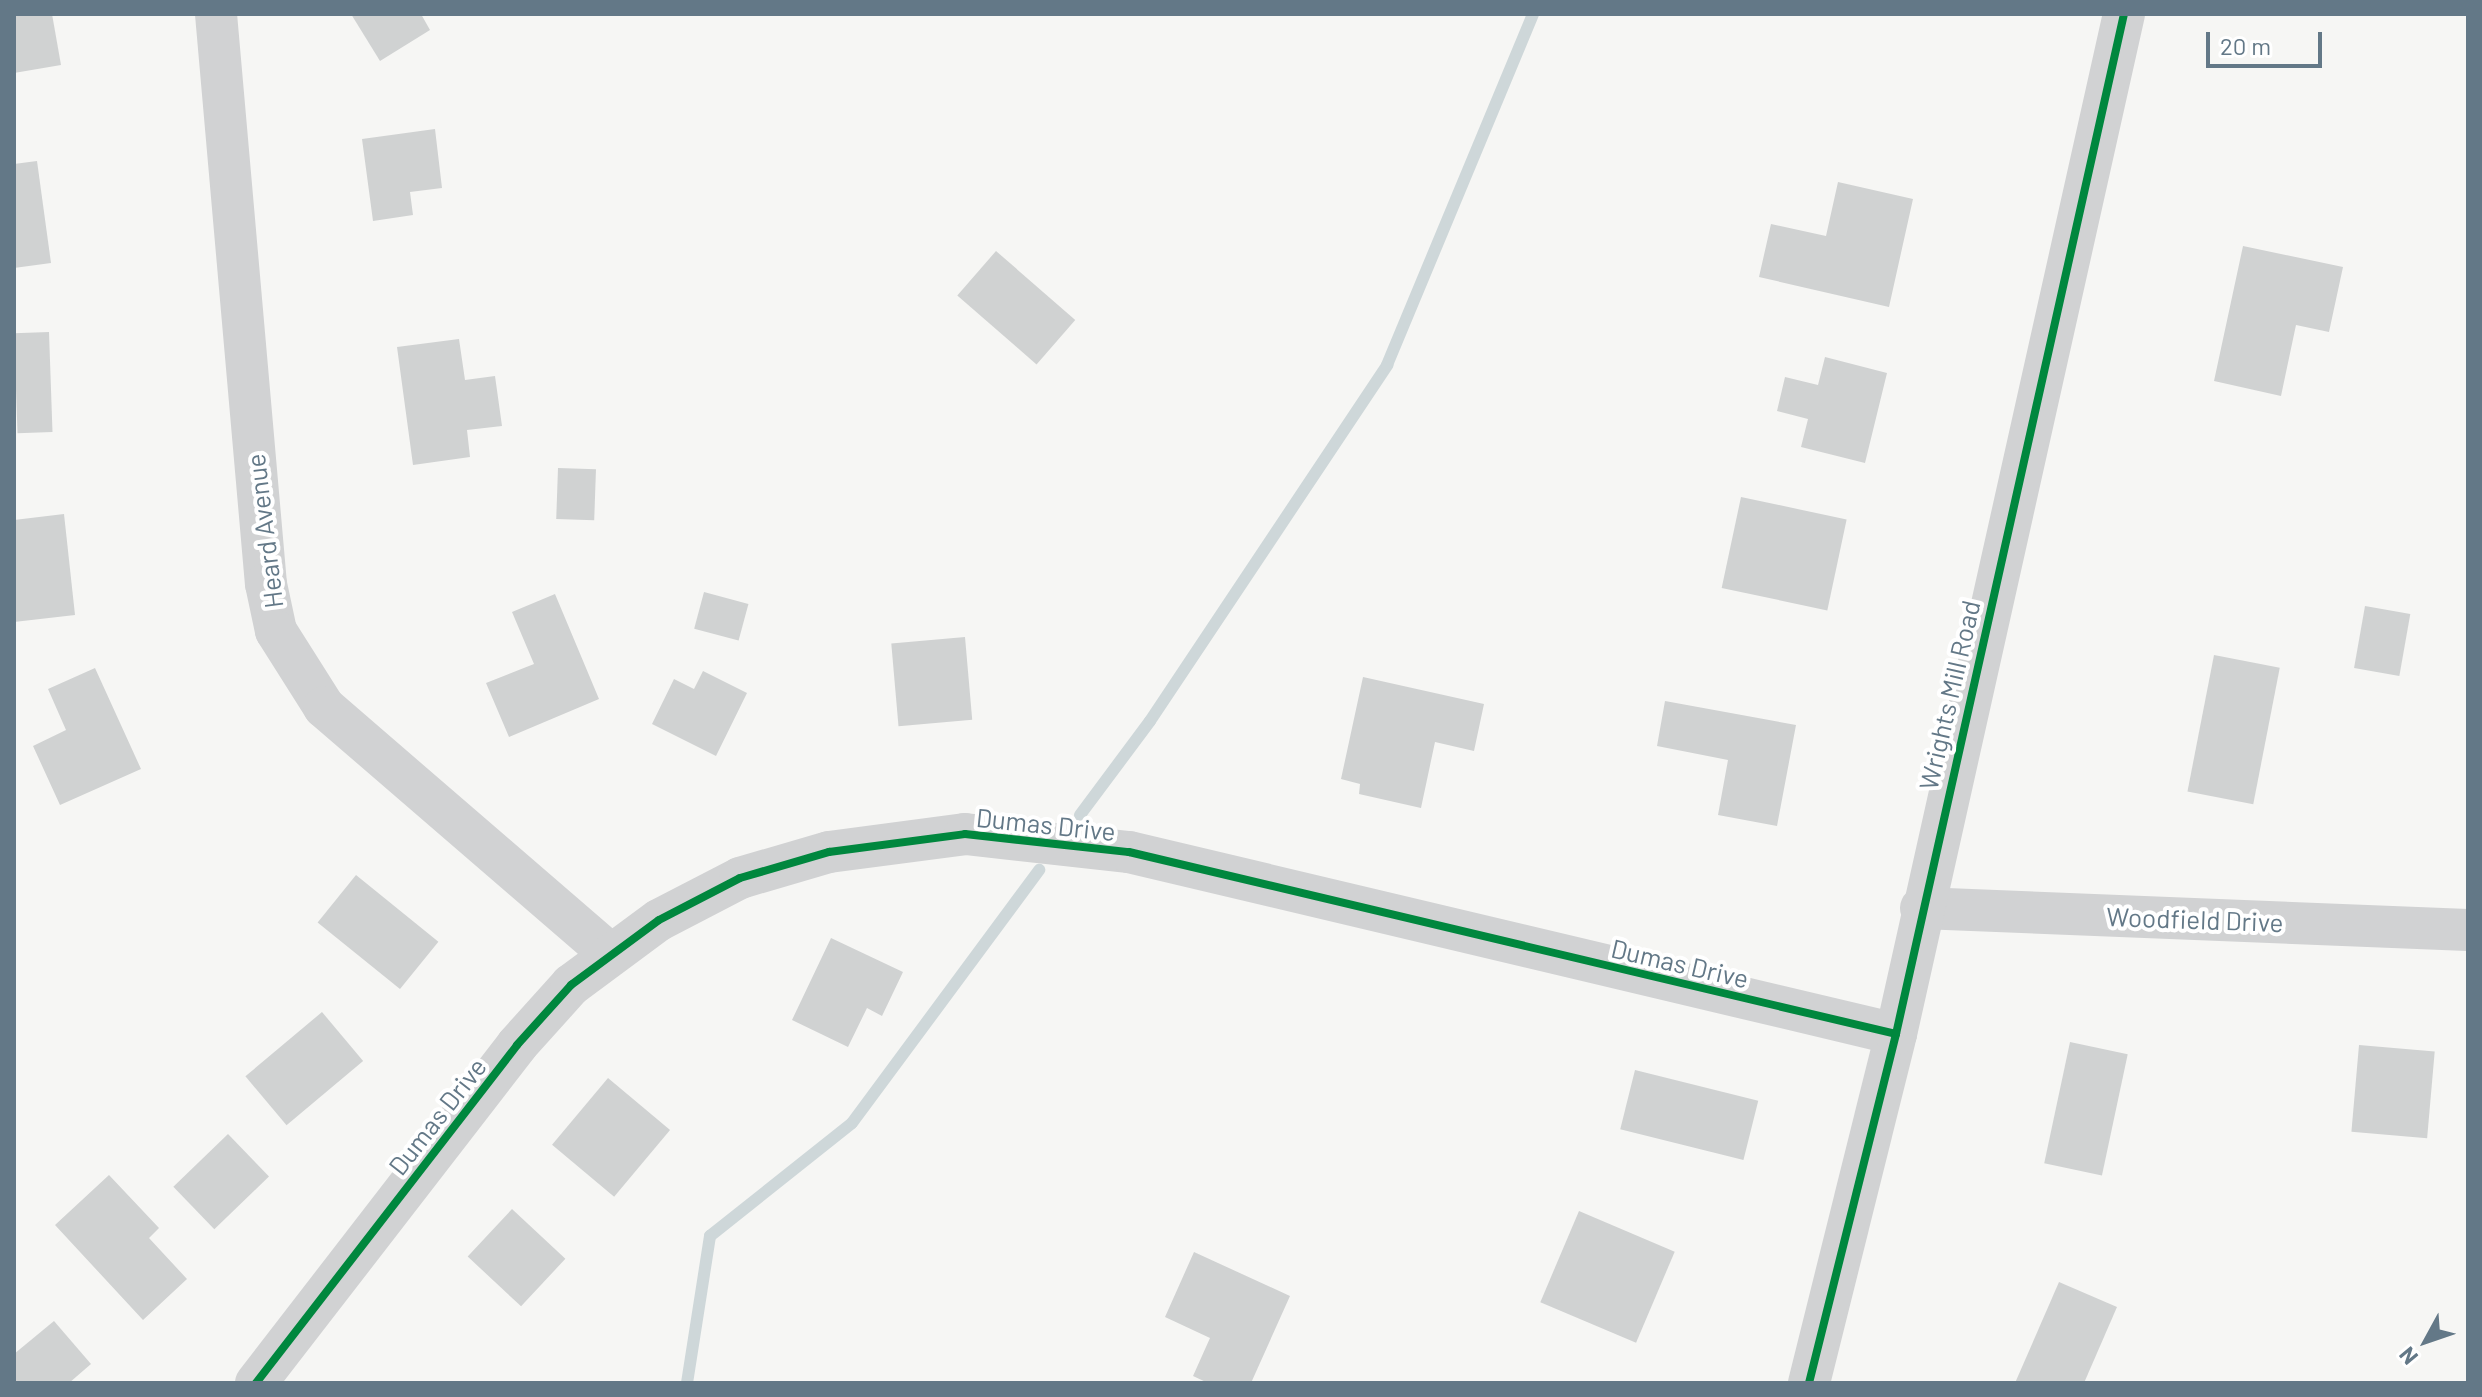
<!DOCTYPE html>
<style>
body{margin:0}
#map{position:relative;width:2482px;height:1397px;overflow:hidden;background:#f6f6f4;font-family:Barlow,sans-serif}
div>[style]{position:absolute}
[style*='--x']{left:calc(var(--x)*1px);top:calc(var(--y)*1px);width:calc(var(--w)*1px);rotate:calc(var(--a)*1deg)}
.stream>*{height:12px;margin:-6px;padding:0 6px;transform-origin:6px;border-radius:6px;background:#ced7d9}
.building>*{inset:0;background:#d0d2d2;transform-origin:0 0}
.street>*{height:42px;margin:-21px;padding:0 21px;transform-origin:21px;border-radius:21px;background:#d1d2d3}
.cycleway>*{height:8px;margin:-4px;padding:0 4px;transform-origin:4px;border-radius:4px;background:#00873e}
span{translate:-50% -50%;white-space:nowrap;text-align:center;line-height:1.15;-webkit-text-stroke:8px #fff;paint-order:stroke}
.street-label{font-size:26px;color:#637887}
.frame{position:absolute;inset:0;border:16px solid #637887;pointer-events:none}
.north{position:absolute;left:2386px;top:1301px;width:80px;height:80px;-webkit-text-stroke:6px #fff;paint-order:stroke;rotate:230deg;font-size:22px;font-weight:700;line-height:32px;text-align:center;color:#637887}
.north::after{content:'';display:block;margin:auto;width:28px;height:36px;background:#637887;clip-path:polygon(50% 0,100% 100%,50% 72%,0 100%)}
.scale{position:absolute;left:2206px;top:32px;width:116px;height:36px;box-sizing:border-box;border:4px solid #637887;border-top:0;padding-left:10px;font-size:24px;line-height:28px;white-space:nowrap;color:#637887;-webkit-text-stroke:6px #fff;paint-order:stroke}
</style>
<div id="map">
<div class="stream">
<i style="--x:1080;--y:815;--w:117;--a:-53.3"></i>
<i style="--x:1150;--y:721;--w:428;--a:-56.3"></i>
<i style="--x:1387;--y:365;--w:380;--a:-67.4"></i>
<i style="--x:687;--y:1383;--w:149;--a:-81.1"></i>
<i style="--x:710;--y:1236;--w:181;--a:-38.5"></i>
<i style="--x:852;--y:1123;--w:315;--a:-53.5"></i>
</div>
<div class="building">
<i style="clip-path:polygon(14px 14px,52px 14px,61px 65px,14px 73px)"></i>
<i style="clip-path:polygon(351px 14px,421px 14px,430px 30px,380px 61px)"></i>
<i style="clip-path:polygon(435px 129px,442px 188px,410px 192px,413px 215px,373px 221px,362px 139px)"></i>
<i style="clip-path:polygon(37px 161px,51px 263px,14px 268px,14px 164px)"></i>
<i style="clip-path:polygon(1838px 182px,1913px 199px,1889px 307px,1759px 277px,1771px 224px,1826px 236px)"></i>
<i style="clip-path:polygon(2243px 246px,2343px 267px,2329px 332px,2296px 325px,2281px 396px,2214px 381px)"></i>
<i style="left:996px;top:251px;width:105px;height:59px;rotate:41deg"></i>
<i style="left:49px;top:332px;width:100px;height:35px;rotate:88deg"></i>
<i style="clip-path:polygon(459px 339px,465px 380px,495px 376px,502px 426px,467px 430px,470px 457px,413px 465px,397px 347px)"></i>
<i style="clip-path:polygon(1825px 357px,1887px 373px,1865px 463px,1801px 447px,1808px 419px,1777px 411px,1785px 377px,1818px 385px)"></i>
<i style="left:558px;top:468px;width:38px;height:51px;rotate:2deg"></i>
<i style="left:1741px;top:497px;width:108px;height:93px;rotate:12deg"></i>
<i style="clip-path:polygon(64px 514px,75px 615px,14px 622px,14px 520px)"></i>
<i style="left:704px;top:592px;width:46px;height:38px;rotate:15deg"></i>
<i style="clip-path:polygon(555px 594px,599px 699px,509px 737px,486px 683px,534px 664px,512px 612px)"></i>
<i style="left:2365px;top:606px;width:46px;height:63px;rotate:10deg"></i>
<i style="left:965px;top:637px;width:83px;height:74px;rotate:85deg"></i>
<i style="left:2214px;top:655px;width:67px;height:139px;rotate:11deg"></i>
<i style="clip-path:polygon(95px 668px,141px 769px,60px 805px,33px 746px,66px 730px,48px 689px)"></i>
<i style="clip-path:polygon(703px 671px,747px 693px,716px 756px,652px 724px,674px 679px,694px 689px)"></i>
<i style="clip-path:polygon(1363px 677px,1484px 704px,1474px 751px,1435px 742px,1421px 808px,1359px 794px,1360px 784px,1341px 779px)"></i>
<i style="clip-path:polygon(1665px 701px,1796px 725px,1777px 826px,1718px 815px,1728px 760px,1657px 746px)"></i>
<i style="left:356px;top:875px;width:106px;height:61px;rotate:39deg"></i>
<i style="clip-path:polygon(831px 938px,903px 972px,882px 1016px,867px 1008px,848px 1047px,792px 1020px)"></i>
<i style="left:322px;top:1012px;width:64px;height:100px;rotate:50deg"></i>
<i style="left:2070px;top:1042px;width:59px;height:124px;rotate:12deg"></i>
<i style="left:2359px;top:1045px;width:76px;height:87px;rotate:5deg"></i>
<i style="left:1635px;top:1070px;width:127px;height:61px;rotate:14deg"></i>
<i style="left:608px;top:1078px;width:81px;height:87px;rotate:40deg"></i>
<i style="left:228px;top:1134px;width:59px;height:76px;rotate:46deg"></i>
<i style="clip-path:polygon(109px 1175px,159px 1228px,149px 1238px,187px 1279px,143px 1320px,55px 1225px)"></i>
<i style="left:512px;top:1209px;width:73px;height:65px;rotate:43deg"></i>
<i style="left:1579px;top:1211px;width:104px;height:99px;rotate:23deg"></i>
<i style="clip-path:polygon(1194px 1252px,1290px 1296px,1251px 1383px,1208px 1383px,1193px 1376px,1210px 1338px,1165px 1317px)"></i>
<i style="clip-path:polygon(2059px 1282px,2117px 1307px,2084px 1383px,2015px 1383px)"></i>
<i style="clip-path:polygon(54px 1321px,91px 1364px,69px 1383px,14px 1383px,14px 1354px)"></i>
</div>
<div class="street">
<i style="--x:216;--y:14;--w:572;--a:84.99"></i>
<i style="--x:266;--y:584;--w:48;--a:78"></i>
<i style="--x:276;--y:631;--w:90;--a:57.7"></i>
<i style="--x:324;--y:707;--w:376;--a:40.8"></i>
<i style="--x:1921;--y:908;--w:547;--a:2.3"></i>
<i style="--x:256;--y:1383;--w:427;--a:-52.3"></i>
<i style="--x:517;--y:1045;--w:81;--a:-48"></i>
<i style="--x:571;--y:985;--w:109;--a:-36.5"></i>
<i style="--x:659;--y:920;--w:91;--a:-27.4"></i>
<i style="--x:740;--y:878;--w:93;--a:-16.3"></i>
<i style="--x:829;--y:852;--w:137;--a:-7.5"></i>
<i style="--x:965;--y:834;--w:165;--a:6.3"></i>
<i style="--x:1129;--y:852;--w:788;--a:13.35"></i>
<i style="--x:1809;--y:1383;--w:360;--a:-76"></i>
<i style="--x:1896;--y:1034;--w:1045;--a:-77.4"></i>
</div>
<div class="cycleway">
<i style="--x:256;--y:1383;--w:427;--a:-52.3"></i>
<i style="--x:517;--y:1045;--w:81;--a:-48"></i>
<i style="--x:571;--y:985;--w:109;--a:-36.5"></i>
<i style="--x:659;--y:920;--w:91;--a:-27.4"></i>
<i style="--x:740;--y:878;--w:93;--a:-16.3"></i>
<i style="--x:829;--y:852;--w:137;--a:-7.5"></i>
<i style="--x:965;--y:834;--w:165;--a:6.3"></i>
<i style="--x:1129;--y:852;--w:788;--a:13.35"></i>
<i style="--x:1809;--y:1383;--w:360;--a:-76"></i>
<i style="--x:1896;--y:1034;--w:1045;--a:-77.4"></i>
</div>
<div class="street-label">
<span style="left:264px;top:531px;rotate:-97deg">Heard Avenue</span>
<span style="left:1949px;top:695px;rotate:-77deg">Wrights Mill Road</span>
<span style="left:1046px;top:824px;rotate:6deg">Dumas Drive</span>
<span style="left:2195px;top:919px;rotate:2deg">Woodfield Drive</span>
<span style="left:1680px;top:963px;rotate:13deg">Dumas Drive</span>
<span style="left:437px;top:1116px;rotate:-52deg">Dumas Drive</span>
</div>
<div class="frame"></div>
<div class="north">N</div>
<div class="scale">20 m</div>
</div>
